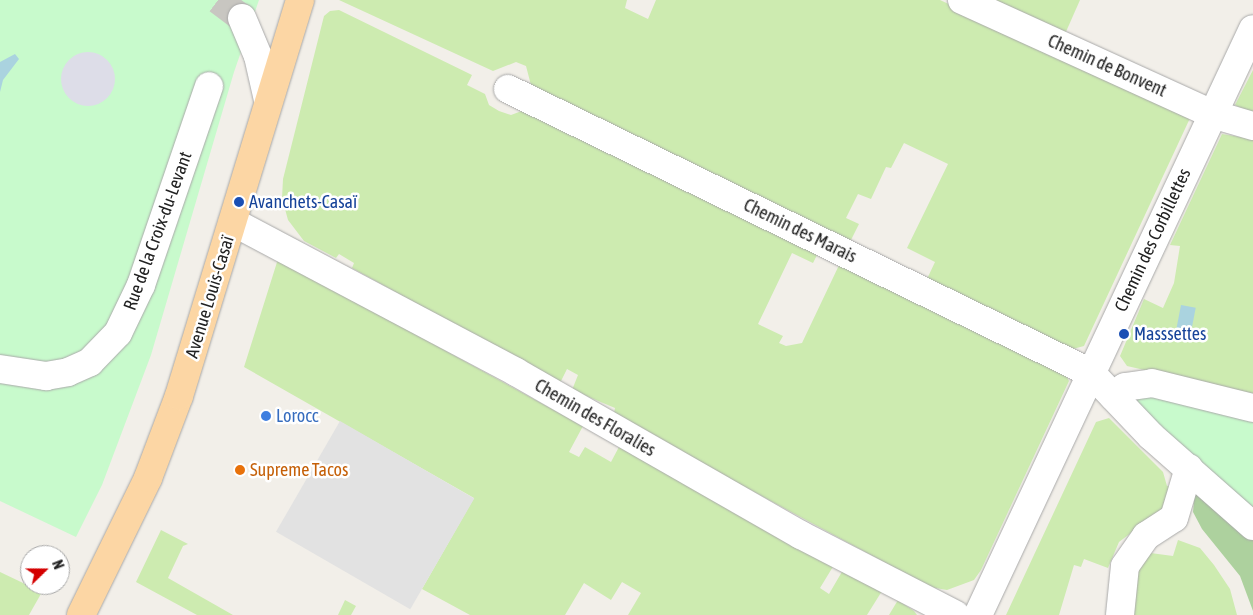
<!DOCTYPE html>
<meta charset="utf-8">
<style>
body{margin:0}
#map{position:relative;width:1253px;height:615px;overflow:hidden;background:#f2efe9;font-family:"Asap Condensed",sans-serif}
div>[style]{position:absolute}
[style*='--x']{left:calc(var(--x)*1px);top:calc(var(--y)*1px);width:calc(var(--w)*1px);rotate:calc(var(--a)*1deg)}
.grass>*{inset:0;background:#cdebb0}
.forest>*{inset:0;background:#add19e}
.park>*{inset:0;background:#c8facc}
.parking>*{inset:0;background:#e2e2e2;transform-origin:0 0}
.plaza>*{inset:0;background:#dddde8}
.round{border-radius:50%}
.water>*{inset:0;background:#aad3df;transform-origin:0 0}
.minor-tunnel>*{height:28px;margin-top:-14px;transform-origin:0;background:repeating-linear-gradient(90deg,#c8c6c1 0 28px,transparent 0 42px)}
.roads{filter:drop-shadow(0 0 1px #a9a9a9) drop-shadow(0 0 1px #a9a9a9)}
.minor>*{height:28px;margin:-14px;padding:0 14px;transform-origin:14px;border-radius:14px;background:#fff}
.major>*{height:28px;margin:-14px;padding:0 14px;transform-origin:14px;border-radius:14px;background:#fcd6a4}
.dots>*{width:14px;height:14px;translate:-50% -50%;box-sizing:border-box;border:2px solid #fff;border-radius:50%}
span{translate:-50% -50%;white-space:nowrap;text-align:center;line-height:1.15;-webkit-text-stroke:5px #fff;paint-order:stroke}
.street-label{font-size:18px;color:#222}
.transit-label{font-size:18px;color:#164399}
.left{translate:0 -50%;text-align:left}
.shop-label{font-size:18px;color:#366cbe}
.food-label{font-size:18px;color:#c56008}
.north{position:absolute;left:20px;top:545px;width:50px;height:50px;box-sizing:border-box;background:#fff;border:1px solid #a7a7a7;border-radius:50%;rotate:68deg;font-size:14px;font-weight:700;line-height:20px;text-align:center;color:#222}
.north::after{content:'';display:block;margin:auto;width:18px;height:22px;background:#d40000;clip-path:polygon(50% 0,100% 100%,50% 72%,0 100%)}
</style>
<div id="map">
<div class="grass">
<i style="clip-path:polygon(339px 0,627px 0,625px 8px,648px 19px,656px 0,940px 0,1191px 116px,1084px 346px,1069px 350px,927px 279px,935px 262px,907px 248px,948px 164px,904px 143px,891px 168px,886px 167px,871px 199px,858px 194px,846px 218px,859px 224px,850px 242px,532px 89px,526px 66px,516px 62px,493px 71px)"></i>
<i style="clip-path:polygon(990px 0,1080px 0,1065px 34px)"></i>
<i style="clip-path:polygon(339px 10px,472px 75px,467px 85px,485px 94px,489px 105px,499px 111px,511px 115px,527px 109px,819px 251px,813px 263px,792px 253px,758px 324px,783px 336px,779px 343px,786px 346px,802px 343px,841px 261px,1062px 368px,1069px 381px,981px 570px,974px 580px,947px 590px,930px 587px,706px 466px,614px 413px,615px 408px,572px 390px,578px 375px,567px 369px,560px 383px,352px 268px,354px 263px,339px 254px,336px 258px,304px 241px,288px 220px,282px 198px,283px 179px,324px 16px,330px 11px)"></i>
<i style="clip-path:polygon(1253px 70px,1253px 115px,1235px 105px)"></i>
<i style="clip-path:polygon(1222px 134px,1253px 139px,1253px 395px,1127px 366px,1120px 356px,1144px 299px,1163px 308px,1174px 283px,1180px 246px,1170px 245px)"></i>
<i style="clip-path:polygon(278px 259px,583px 426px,569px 452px,579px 457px,585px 447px,611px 462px,620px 445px,834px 565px,820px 588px,829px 594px,843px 570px,882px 591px,867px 615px,628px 615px,641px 593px,622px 582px,611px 600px,584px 583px,565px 615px,470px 615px,422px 589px,474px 498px,244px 367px)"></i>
<i style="clip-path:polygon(1109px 418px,1163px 472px,1167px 486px,1172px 487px,1165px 507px,1119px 542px,1108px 568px,1084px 559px,1081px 567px,1074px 565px,1059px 615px,1006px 615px,1096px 422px)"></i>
<i style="clip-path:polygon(161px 530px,188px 544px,183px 546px,168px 578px,233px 615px,197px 615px,136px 582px)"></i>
<i style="clip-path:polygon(1178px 540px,1200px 548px,1214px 565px,1230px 589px,1237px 615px,1128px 615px,1131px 581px,1143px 552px,1173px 556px)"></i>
<i style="clip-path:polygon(0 572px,42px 592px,29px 615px,0 615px)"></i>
<i style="clip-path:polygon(345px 600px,356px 606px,351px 615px,338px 615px)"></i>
<i style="clip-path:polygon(898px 600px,914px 611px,917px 615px,889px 615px)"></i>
</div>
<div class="forest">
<i style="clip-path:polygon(1195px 489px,1253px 534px,1253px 611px,1240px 576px,1202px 529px,1193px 512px)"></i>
</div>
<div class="park">
<i style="clip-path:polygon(0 0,259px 0,234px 72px,151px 355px,102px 485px,76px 537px,0 501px)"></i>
<i style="clip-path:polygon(1139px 391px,1253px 422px,1253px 513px,1180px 447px,1133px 398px)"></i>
</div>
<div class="parking">
<i style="left:340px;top:421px;width:155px;height:128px;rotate:30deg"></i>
</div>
<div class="plaza">
<i class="round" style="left:61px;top:52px;width:54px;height:54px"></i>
</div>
<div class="water">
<i style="clip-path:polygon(15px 54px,19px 59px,3px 80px,0 92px,0 62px)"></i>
<i style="left:1181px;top:305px;width:15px;height:34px;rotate:11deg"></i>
</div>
<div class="minor-tunnel">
<i style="--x:218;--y:0;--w:30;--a:37"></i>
</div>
<div class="roads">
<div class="minor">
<i style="--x:962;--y:0;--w:275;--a:24.5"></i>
<i style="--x:1212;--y:114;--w:43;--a:16.3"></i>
<i style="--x:242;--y:18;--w:41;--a:67.2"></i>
<i style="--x:258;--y:56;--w:45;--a:77.2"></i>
<i style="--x:508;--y:89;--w:648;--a:25.97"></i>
<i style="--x:1091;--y:373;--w:87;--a:46.4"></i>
<i style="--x:1151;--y:436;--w:136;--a:41.4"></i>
<i style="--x:233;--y:222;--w:320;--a:27.9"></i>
<i style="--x:516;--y:372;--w:328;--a:29.8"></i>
<i style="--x:801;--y:535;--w:174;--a:27.3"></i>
<i style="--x:0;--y:369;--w:47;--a:8.7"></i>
<i style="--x:46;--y:376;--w:22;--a:-10"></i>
<i style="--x:68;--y:372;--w:24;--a:-24"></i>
<i style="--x:90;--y:362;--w:40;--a:-46"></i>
<i style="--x:118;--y:333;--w:53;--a:-64.4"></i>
<i style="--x:141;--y:285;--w:210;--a:-71.1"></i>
<i style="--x:1113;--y:396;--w:15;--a:-37"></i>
<i style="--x:1125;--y:387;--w:27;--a:-8"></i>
<i style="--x:1152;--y:383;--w:104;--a:13.9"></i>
<i style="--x:978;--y:615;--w:647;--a:-64.86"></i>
<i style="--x:1120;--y:615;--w:49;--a:-84.2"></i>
<i style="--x:1125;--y:566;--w:37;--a:-55"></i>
<i style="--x:1146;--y:536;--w:33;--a:-33"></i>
<i style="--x:1174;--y:518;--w:52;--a:-73.3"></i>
</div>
<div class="major">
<i style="--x:81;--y:615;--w:153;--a:-63.9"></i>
<i style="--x:148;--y:478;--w:88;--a:-69.3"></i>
<i style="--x:179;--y:396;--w:414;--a:-73"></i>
</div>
</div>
<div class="dots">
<i style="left:239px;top:202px;background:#1a4fb4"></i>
<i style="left:1124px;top:334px;background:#1a4fb4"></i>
<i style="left:266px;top:416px;background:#3f7fe0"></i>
<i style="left:240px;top:470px;background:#e8710a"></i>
</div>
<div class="street-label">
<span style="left:1107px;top:66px;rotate:24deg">Chemin de Bonvent</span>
<span style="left:158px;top:231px;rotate:-70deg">Rue de la Croix-du-Levant</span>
<span style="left:800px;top:231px;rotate:26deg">Chemin des Marais</span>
<span style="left:1153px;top:240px;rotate:-65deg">Chemin des Corbillettes</span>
<span style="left:210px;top:297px;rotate:-73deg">Avenue Louis-Casaï</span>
<span style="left:595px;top:418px;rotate:30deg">Chemin des Floralies</span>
</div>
<div class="transit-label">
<span class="left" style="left:249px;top:202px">Avanchets-Casaï</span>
<span class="left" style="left:1134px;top:334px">Masssettes</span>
</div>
<div class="shop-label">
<span class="left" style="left:276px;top:416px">Lorocc</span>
</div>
<div class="food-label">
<span class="left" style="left:250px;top:470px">Supreme Tacos</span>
</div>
<div class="north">N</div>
</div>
